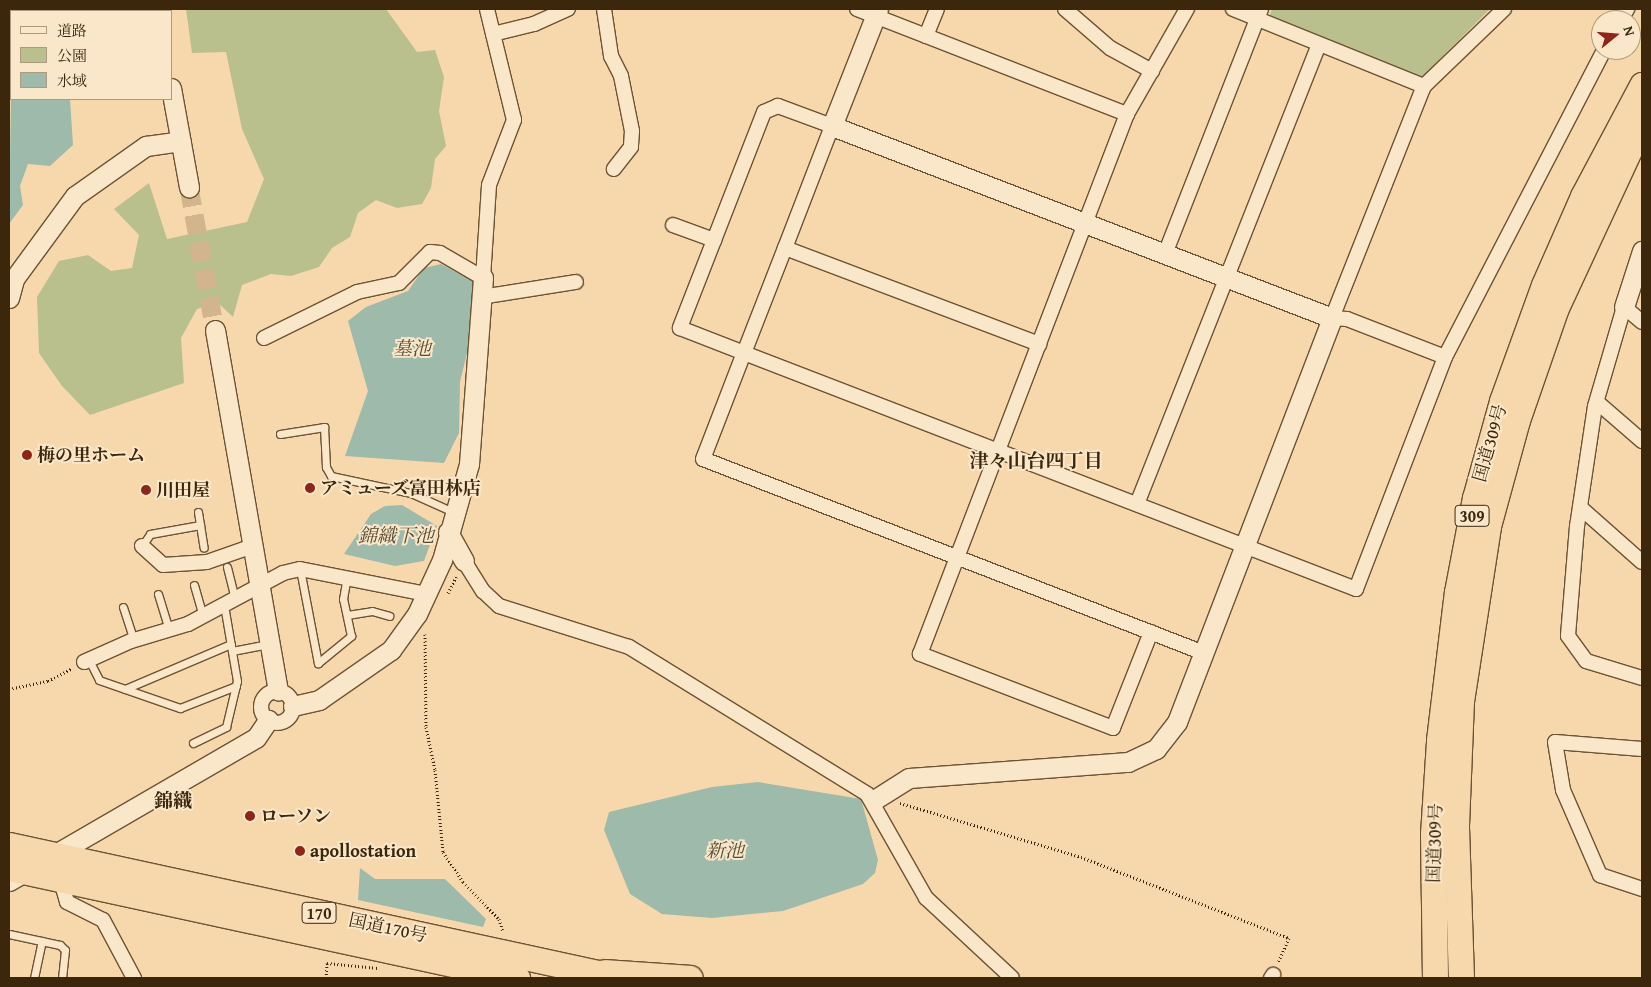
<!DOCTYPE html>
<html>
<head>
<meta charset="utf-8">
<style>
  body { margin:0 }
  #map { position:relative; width:1651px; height:987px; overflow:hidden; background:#f7d8ac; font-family:"Gentium Book Plus","Noto Serif JP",serif }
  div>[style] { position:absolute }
  .green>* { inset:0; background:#b9bf8d }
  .water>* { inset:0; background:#9dbaaa }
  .secondary-tunnel>* { height:19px; margin-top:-9.5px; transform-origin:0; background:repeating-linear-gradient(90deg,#d2b58c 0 19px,transparent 0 28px) }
  .path>* { height:3px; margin-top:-1.5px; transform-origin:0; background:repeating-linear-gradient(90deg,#3d270c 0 1px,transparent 0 3.5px) }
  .roads { filter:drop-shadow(1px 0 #6c5334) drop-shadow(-1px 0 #6c5334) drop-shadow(0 1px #6c5334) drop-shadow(0 -1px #6c5334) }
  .lane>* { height:7px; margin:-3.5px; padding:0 3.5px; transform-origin:3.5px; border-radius:3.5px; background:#fae6c9 }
  .street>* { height:14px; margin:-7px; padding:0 7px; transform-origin:7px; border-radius:7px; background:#fae6c9 }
  .street>.ring { margin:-7px; padding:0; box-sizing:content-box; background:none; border:14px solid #fae6c9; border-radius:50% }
  .secondary>* { height:19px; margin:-9.5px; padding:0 9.5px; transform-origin:9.5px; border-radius:9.5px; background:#fae6c9 }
  .highway>* { height:25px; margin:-12.5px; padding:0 12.5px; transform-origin:12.5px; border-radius:12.5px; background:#f7d8ac }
  .dots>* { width:14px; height:14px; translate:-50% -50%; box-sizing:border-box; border:2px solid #fae6c9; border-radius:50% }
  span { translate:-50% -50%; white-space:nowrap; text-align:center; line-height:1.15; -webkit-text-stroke:4px #fae6c9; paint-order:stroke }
  .shield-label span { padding:1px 4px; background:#fae6c9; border:1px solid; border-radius:4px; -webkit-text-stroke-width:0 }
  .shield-label { font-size:16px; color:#3d270c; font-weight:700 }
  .street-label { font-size:18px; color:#3d270c }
  .poi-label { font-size:18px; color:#3d270c; font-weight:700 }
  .left { translate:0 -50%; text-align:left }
  .water-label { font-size:19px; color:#554c34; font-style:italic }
  .neighbourhood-label { font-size:19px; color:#3d270c; font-weight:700 }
  .frame { position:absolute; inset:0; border:10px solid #3d270c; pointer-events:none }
  .legend { position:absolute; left:10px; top:10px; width:162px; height:90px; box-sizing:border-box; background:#fae6c9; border:1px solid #ae9a7d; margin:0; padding:6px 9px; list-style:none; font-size:15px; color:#3d270c }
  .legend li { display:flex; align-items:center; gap:10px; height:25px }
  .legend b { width:25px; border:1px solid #ae9a7d }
  .north { position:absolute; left:1591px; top:10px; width:50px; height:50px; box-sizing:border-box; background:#fae6c9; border:1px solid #ae9a7d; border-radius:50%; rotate:73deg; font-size:14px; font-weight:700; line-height:20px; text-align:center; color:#3d270c }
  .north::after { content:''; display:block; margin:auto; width:18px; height:22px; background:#8f2418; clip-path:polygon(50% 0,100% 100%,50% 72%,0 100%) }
</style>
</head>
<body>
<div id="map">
  <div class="green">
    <div style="clip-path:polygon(9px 9px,56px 9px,11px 11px,9px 83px)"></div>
    <div style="clip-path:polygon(186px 9px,386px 9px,417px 52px,435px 50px,444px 77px,439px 111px,446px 146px,435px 159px,431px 188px,422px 204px,397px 208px,376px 200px,358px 213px,350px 237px,332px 248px,319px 267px,291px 276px,271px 274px,242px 285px,233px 317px,217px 302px,197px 309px,181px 338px,184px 383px,90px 415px,62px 386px,39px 353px,37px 297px,59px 261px,88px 255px,111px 271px,132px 268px,139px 235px,114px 209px,149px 183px,167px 239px,247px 222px,264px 179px,242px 129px,226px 52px,192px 53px)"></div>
    <div style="clip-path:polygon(1272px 9px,1490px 9px,1422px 77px,1269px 17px)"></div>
  </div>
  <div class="water">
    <div style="clip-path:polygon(11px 93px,11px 99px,70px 99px,73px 145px,50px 166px,28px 164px,20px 186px,23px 205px,9px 224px)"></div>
    <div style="clip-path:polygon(441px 264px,474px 282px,469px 345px,460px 382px,459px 433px,444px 463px,345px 456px,368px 391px,348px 321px,366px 307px,408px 291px,424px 268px)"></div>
    <div style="clip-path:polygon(402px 505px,437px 526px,424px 561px,395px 566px,344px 554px,371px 514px,385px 506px)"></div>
    <div style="clip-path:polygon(758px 782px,861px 799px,878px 860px,875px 873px,863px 884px,783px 911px,712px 918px,662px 914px,630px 894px,604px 830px,609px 812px,712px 787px)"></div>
    <div style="clip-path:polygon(360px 868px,375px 879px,445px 879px,486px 919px,483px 927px,358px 900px)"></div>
  </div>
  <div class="secondary-tunnel">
    <div style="left:189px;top:187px;width:145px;rotate:79.7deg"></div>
  </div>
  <div class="path">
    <div style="left:448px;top:593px;width:20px;rotate:-63deg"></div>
    <div style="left:425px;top:634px;width:93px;rotate:89.4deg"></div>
    <div style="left:426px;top:727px;width:44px;rotate:78.2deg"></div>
    <div style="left:435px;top:770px;width:82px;rotate:84.4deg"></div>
    <div style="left:443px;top:852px;width:36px;rotate:56deg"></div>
    <div style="left:463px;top:882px;width:52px;rotate:45.8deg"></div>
    <div style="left:499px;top:919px;width:13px;rotate:72deg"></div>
    <div style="left:9px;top:689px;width:40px;rotate:-12deg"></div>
    <div style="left:48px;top:681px;width:27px;rotate:-28deg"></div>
    <div style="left:900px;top:803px;width:189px;rotate:16.6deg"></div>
    <div style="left:1081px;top:857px;width:223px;rotate:21.3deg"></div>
    <div style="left:1289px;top:938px;width:27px;rotate:114deg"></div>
    <div style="left:326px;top:978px;width:15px;rotate:-86deg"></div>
    <div style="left:327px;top:963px;width:51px;rotate:5.6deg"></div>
  </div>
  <div class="roads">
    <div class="lane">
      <div style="left:280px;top:434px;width:45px;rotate:-9deg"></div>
      <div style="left:324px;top:427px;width:40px;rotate:87.1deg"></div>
      <div style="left:326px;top:467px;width:10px;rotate:61deg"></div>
      <div style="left:331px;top:476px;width:82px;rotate:12deg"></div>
      <div style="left:411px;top:493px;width:46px;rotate:24.3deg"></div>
      <div style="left:198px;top:512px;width:36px;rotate:81deg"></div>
      <div style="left:142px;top:546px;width:14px;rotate:-56deg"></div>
      <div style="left:150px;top:534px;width:51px;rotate:-10.2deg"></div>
      <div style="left:227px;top:567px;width:33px;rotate:76deg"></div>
      <div style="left:300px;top:569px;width:96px;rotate:79.2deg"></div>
      <div style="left:318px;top:663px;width:43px;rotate:-39.3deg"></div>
      <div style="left:351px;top:636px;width:38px;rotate:-102deg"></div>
      <div style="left:343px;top:599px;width:23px;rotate:-80deg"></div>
      <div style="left:194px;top:585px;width:32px;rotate:74deg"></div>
      <div style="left:158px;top:594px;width:38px;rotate:73deg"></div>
      <div style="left:123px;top:607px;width:35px;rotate:72deg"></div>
      <div style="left:347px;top:615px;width:25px;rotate:-9deg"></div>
      <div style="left:372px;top:611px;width:18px;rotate:16deg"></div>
      <div style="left:232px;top:651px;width:37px;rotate:-11deg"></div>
      <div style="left:89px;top:660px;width:22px;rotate:63deg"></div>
      <div style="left:99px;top:680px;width:86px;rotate:19.1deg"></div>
      <div style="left:180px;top:708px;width:60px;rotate:-21.4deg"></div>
      <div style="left:125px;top:689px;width:115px;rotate:-23deg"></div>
      <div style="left:193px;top:743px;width:37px;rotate:-26deg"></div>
      <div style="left:226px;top:727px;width:47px;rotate:-76.6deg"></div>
      <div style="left:237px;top:681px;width:77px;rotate:-99.7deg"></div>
      <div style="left:9px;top:934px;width:52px;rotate:12.2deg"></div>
      <div style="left:60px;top:945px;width:7px;rotate:45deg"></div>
      <div style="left:65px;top:950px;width:28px;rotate:96deg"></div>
      <div style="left:34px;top:978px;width:38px;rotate:-78deg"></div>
    </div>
    <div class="street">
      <div style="left:604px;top:9px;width:48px;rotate:81.5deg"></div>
      <div style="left:611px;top:56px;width:22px;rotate:63deg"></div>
      <div style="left:621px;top:76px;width:56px;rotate:78.7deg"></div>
      <div style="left:632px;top:131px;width:16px;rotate:94deg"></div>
      <div style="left:631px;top:147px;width:28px;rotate:128deg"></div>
      <div style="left:857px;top:9px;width:290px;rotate:21.3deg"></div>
      <div style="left:1065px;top:9px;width:60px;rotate:40.9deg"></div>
      <div style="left:1110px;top:48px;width:48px;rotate:28.7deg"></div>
      <div style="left:1233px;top:9px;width:206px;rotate:22deg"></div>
      <div style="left:1621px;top:20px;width:13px;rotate:-61deg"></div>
      <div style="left:493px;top:34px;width:42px;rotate:-13.7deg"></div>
      <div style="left:534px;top:24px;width:37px;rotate:-24deg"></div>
      <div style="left:926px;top:36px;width:29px;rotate:-68deg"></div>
      <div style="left:673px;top:225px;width:44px;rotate:20.1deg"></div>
      <div style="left:785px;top:248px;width:272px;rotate:20.7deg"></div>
      <div style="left:1165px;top:254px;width:263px;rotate:-68.6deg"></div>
      <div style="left:481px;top:297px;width:96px;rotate:-9deg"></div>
      <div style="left:1642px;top:322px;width:23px;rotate:-140deg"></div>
      <div style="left:1624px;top:307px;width:103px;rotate:106.3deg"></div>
      <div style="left:1595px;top:406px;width:121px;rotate:98.5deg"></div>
      <div style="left:1577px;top:526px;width:110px;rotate:94.7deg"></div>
      <div style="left:1568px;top:636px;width:31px;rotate:54deg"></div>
      <div style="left:1586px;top:661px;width:59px;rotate:16.9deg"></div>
      <div style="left:264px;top:338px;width:104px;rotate:-26.3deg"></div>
      <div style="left:357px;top:292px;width:43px;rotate:-12.1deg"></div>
      <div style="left:399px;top:283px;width:44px;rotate:-45deg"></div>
      <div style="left:430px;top:252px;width:10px;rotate:6deg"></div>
      <div style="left:440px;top:253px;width:50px;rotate:30.2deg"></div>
      <div style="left:483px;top:278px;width:93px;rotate:-86.3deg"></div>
      <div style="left:489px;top:185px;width:70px;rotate:-69deg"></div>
      <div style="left:514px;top:120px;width:114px;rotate:-103.7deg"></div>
      <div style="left:1445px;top:357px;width:105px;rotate:-158.8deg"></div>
      <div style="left:1347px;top:319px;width:15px;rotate:-176deg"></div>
      <div style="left:1332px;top:318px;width:250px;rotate:-68.4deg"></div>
      <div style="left:1424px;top:86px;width:111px;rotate:-43.9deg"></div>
      <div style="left:1597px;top:402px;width:60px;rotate:40.9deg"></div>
      <div style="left:1137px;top:504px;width:494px;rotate:-68.4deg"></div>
      <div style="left:1582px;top:509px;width:80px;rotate:41.5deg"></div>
      <div style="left:142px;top:546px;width:28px;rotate:42deg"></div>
      <div style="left:163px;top:565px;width:44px;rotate:-3.9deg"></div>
      <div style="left:207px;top:562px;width:49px;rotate:-19.2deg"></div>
      <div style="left:464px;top:561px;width:36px;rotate:58deg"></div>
      <div style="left:483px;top:591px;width:22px;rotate:43deg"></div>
      <div style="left:499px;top:606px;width:136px;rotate:17.5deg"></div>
      <div style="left:629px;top:647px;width:280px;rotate:31.7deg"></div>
      <div style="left:867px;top:794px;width:120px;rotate:60.4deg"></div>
      <div style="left:926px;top:898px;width:117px;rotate:42.9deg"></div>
      <div style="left:1151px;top:632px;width:103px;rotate:111.6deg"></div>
      <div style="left:1113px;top:728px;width:207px;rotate:-159deg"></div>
      <div style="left:920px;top:654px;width:578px;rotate:-69.03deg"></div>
      <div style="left:1127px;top:114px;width:121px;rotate:-60.3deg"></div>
      <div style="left:1204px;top:653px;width:537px;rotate:-158.83deg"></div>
      <div style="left:703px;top:459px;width:114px;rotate:-68.9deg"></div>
      <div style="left:744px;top:353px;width:113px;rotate:-68.7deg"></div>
      <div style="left:785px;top:248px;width:131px;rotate:-68.9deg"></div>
      <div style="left:832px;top:126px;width:58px;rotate:-159.7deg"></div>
      <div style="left:778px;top:106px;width:15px;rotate:157deg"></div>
      <div style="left:764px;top:112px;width:232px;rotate:111.3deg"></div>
      <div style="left:680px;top:328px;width:69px;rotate:21.3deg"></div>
      <div style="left:744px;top:353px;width:656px;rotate:21.09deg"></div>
      <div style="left:1356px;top:589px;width:248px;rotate:-69deg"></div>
      <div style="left:1445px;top:357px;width:346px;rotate:-62.6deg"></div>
      <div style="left:84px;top:662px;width:51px;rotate:-24.1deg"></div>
      <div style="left:131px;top:641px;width:59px;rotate:-16.6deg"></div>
      <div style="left:188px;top:624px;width:108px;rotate:-28.2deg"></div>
      <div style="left:283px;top:573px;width:17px;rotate:-13deg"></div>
      <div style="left:300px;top:569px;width:128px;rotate:11.2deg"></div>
      <div class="ring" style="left:261px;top:691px;width:18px;height:18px"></div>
      <div style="left:1642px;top:749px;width:87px;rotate:-175.4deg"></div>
      <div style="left:1555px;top:742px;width:49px;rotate:80.5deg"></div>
      <div style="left:1563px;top:790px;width:93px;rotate:66.5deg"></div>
      <div style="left:1600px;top:875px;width:44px;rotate:18.4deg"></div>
      <div style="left:59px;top:874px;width:29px;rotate:74deg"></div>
      <div style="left:67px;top:902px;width:40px;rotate:26.6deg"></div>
      <div style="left:103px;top:920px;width:66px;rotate:61.9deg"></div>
      <div style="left:1271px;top:978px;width:4px;rotate:-56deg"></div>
    </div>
    <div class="secondary">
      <div style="left:157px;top:9px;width:2px;rotate:63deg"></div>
      <div style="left:171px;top:88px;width:101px;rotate:79.7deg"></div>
      <div style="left:9px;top:298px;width:20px;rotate:-75deg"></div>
      <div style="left:14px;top:279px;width:103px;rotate:-53.7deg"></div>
      <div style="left:75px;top:196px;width:87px;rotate:-35.2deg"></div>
      <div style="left:146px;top:146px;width:35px;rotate:-8deg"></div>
      <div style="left:1624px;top:307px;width:59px;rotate:-72.2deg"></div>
      <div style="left:215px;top:330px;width:366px;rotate:80.1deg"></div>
      <div style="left:448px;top:532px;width:33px;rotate:61deg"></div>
      <div style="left:293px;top:706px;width:27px;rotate:-13deg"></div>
      <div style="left:319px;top:700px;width:88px;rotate:-34.8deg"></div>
      <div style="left:391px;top:650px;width:44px;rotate:-54.2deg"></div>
      <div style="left:417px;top:614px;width:60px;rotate:-65.2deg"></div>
      <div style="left:442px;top:560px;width:100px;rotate:-74.3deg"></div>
      <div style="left:469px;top:464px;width:187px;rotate:-85.7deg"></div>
      <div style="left:874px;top:800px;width:41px;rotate:-32.2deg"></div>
      <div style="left:909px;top:778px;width:220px;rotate:-4.2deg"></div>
      <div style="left:1128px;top:762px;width:31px;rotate:-25deg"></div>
      <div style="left:1156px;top:749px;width:34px;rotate:-52deg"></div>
      <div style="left:1177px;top:722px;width:433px;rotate:-69deg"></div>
      <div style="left:1332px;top:318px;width:536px;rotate:-158.99deg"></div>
      <div style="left:832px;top:126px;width:126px;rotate:-68.5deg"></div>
      <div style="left:9px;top:881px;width:285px;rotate:-30.1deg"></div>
      <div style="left:256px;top:738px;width:22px;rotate:-56deg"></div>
    </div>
    <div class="highway">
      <div style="left:9px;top:845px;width:626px;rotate:12.26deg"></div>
      <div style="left:9px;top:868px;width:520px;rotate:12.22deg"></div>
      <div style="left:605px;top:972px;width:85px;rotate:4deg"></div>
      <div style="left:1435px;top:978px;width:144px;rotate:-90.8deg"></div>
      <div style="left:1433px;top:834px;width:94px;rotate:-86.3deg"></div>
      <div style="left:1439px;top:740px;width:149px;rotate:-83.1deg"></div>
      <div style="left:1457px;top:592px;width:96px;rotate:-79.2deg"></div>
      <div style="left:1475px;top:498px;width:101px;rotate:-74.4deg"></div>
      <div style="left:1502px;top:401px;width:123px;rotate:-70.1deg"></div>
      <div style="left:1544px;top:285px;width:97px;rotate:-66.3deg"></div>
      <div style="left:1583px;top:196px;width:126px;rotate:-62deg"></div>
      <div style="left:1461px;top:978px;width:153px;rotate:-91.9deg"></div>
      <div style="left:1456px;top:825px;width:124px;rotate:-87.7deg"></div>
      <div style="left:1461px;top:701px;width:177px;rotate:-81.2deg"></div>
      <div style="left:1488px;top:526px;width:110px;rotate:-74.7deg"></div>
      <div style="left:1517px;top:420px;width:116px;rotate:-70.9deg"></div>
      <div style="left:1555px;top:310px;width:206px;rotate:-65.1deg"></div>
    </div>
  </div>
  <div class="dots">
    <div style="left:27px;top:455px;background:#8f2418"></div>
    <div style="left:310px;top:488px;background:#8f2418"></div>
    <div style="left:146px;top:490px;background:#8f2418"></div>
    <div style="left:250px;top:816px;background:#8f2418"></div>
    <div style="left:300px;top:851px;background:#8f2418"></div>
  </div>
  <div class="shield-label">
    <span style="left:1472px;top:516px">309</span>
    <span style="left:319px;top:913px">170</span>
  </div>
  <div class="street-label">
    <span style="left:1490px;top:443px;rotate:-74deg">国道309号</span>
    <span style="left:1435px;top:843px;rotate:-88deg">国道309号</span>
    <span style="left:388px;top:928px;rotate:12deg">国道170号</span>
  </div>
  <div class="poi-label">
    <span class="left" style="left:37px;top:455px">梅の里ホーム</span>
    <span class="left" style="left:320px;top:488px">アミューズ富田林店</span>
    <span class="left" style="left:156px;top:490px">川田屋</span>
    <span class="left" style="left:260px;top:816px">ローソン</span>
    <span class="left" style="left:310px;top:851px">apollostation</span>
  </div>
  <div class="water-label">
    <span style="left:412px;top:349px">墓池</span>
    <span style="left:396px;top:536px">錦織下池</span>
    <span style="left:725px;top:851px">新池</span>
  </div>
  <div class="neighbourhood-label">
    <span style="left:1036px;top:461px">津々山台四丁目</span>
    <span style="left:173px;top:801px">錦織</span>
  </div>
  <div class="frame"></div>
  <ul class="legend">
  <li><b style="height:6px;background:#fae6c9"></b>道路</li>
  <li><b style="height:14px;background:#b9bf8d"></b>公園</li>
  <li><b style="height:14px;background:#9dbaaa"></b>水域</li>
  </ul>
  <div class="north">N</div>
</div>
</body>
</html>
